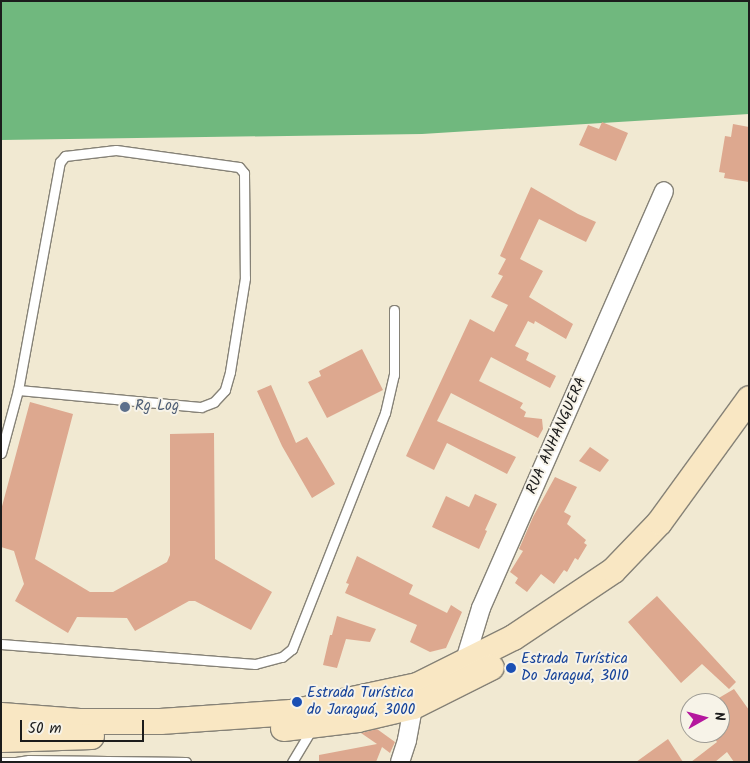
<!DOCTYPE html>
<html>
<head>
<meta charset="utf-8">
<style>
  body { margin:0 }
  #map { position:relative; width:750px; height:763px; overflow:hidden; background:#f1e9d2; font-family:Kalam,sans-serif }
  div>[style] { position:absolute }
  .forest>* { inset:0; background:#70b87e }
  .building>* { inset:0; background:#dda88f }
  .roads { filter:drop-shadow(1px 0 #868277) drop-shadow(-1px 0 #868277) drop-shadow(0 1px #868277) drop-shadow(0 -1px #868277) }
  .lane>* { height:9px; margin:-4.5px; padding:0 4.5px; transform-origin:4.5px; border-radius:4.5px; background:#fff }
  .street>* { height:18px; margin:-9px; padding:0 9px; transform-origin:9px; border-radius:9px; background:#fff }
  .secondary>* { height:25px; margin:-12.5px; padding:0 12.5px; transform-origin:12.5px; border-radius:12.5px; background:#f9e7c3 }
  .dots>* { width:14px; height:14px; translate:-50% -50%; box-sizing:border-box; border:2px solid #f7f3e8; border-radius:50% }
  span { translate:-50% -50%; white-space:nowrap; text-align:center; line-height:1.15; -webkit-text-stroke:4px #f7f3e8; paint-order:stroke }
  .service-label { font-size:15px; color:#4e5e75 }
  .left { translate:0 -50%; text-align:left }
  .street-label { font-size:15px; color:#1c1c1c }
  .transit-label { font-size:15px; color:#164399 }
  .frame { position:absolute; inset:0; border:2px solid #1c1c1c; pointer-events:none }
  .north { position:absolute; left:680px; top:693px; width:50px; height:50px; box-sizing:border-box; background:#f7f3e8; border:1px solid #9f9d96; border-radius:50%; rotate:83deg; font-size:14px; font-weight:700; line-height:20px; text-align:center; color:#1c1c1c }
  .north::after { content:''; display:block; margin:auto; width:18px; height:22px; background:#b5179e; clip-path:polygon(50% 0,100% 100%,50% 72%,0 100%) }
  .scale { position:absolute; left:20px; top:720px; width:124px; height:22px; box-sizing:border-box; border:2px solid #1c1c1c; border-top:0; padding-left:6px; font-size:15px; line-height:18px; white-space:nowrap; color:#1c1c1c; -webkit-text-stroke:4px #f7f3e8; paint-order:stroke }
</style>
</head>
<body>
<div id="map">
  <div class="forest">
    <div style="clip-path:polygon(1px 1px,749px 1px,749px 114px,422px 134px,1px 140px)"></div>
  </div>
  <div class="building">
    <div style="clip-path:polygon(602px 122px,628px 133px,616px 161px,579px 145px,588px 125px,599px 129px)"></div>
    <div style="clip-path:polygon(733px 124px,749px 127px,749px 182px,724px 178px,725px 173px,719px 172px,725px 136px,731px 137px)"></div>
    <div style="clip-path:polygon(531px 187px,578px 214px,596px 222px,586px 242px,539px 219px,520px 259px,543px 271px,529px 297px,573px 324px,566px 339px,535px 321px,534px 324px,528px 321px,515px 346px,529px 353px,526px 360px,556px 376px,550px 388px,491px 357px,479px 381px,523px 403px,520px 408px,526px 412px,524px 417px,542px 419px,543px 429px,538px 438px,451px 393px,437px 421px,516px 457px,507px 474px,447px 443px,434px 470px,406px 456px,470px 319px,494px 332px,508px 305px,491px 297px,503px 276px,498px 274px,506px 259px,500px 256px)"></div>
    <div style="clip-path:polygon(362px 349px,383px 390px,327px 418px,308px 382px,321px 376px,319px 371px)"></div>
    <div style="clip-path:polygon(271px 385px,296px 443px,307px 437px,335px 484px,312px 498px,282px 446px,257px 391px)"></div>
    <div style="clip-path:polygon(30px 402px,73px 414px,35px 559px,90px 592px,113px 592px,167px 562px,170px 555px,170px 434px,214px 433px,215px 559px,272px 592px,251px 630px,195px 601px,189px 601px,135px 631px,127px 618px,77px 617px,68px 633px,15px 601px,24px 584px,14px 551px,1px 547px,1px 510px)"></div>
    <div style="clip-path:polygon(590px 447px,609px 460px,600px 472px,579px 461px)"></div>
    <div style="clip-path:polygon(555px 477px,577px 487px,564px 512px,571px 516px,567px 524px,586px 540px,584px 543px,587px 545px,578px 560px,575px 558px,567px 572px,564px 570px,554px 584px,541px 574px,527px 592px,515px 583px,518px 578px,510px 572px,523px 551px,519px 549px,533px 517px)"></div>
    <div style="clip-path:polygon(475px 494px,497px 504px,485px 530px,487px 531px,479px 549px,432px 527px,446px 496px,469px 507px)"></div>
    <div style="clip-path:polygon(357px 556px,413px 585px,409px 594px,447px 613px,451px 605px,462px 612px,446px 648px,430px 652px,410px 642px,417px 625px,345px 593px,349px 584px,346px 583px)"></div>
    <div style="clip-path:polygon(657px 596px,736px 682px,729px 689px,702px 664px,681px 683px,628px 622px)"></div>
    <div style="clip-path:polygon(337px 616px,376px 629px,370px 642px,346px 639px,337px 668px,323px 665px,330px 635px,332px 635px)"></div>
    <div style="clip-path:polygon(734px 689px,749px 710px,749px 762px,734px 762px,727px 752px,715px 762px,691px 762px,717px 742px,711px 733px,720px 733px,720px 726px,729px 719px,720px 711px,720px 703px,712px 702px)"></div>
    <div style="clip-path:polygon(377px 729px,395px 742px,390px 753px,382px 747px,376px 762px,319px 762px,319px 755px,377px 744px,361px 733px)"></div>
    <div style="clip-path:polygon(668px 739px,683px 762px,636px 762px)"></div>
  </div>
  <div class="roads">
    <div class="lane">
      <div style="left:1px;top:453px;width:65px;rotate:-74.9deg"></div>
      <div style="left:18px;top:390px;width:232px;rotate:-79.6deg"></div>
      <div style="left:60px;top:162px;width:8px;rotate:-50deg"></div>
      <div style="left:65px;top:156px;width:51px;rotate:-6.7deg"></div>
      <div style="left:116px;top:150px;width:124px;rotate:7.9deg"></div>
      <div style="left:239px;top:167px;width:8px;rotate:50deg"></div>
      <div style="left:244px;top:173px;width:105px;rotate:89.5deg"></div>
      <div style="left:245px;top:278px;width:95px;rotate:99.1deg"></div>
      <div style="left:230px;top:372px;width:19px;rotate:106deg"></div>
      <div style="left:225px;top:390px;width:16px;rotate:133deg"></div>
      <div style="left:214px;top:402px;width:14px;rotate:159deg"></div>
      <div style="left:201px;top:407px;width:184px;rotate:-174.7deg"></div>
      <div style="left:1px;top:644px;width:255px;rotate:4.5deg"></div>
      <div style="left:255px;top:664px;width:28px;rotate:-15deg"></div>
      <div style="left:282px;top:657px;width:13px;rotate:-39deg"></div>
      <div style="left:292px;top:649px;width:254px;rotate:-68.5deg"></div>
      <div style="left:385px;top:413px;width:39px;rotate:-77deg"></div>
      <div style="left:394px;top:375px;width:65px;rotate:-90deg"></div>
      <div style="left:1px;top:762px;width:15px"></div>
      <div style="left:16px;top:762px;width:13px;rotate:-9deg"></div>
      <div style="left:29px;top:760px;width:157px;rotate:0.7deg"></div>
      <div style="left:292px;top:762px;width:37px;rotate:-59deg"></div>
    </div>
    <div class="street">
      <div style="left:463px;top:667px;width:62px;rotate:-73deg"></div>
      <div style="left:481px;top:608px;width:455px;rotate:-66.3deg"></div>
      <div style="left:400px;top:762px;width:23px;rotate:-72deg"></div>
      <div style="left:407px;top:740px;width:44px;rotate:-79.5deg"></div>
    </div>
    <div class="secondary">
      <div style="left:1px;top:715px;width:78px;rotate:4.4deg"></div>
      <div style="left:79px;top:721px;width:81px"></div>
      <div style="left:160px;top:721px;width:131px;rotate:-3.9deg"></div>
      <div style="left:291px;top:712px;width:129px;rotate:-12.1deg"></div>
      <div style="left:417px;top:685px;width:107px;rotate:-26.6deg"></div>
      <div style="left:513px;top:637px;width:120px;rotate:-33.8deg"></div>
      <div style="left:613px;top:570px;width:66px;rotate:-46.2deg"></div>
      <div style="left:659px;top:522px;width:153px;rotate:-54deg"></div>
      <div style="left:283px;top:728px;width:75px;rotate:-6.9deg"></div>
      <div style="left:357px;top:719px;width:57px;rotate:-13.1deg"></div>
      <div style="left:413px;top:706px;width:87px;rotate:-26.6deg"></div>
      <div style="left:1px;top:739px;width:90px;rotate:-1.9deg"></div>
    </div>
  </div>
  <div class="dots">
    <div style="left:125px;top:407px;background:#5c6f8a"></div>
    <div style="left:511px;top:668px;background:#1a4fb4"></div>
    <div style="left:297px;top:702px;background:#1a4fb4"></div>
  </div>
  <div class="service-label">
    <span class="left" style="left:135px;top:407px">Rg Log</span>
  </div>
  <div class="street-label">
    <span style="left:557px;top:436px;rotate:-66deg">RUA ANHANGUERA</span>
  </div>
  <div class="transit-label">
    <span class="left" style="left:521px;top:668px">Estrada Turística<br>Do Jaraguá, 3010</span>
    <span class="left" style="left:307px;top:702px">Estrada Turística<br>do Jaraguá, 3000</span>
  </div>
  <div class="frame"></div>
  <div class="north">N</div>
  <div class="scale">50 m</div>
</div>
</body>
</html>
